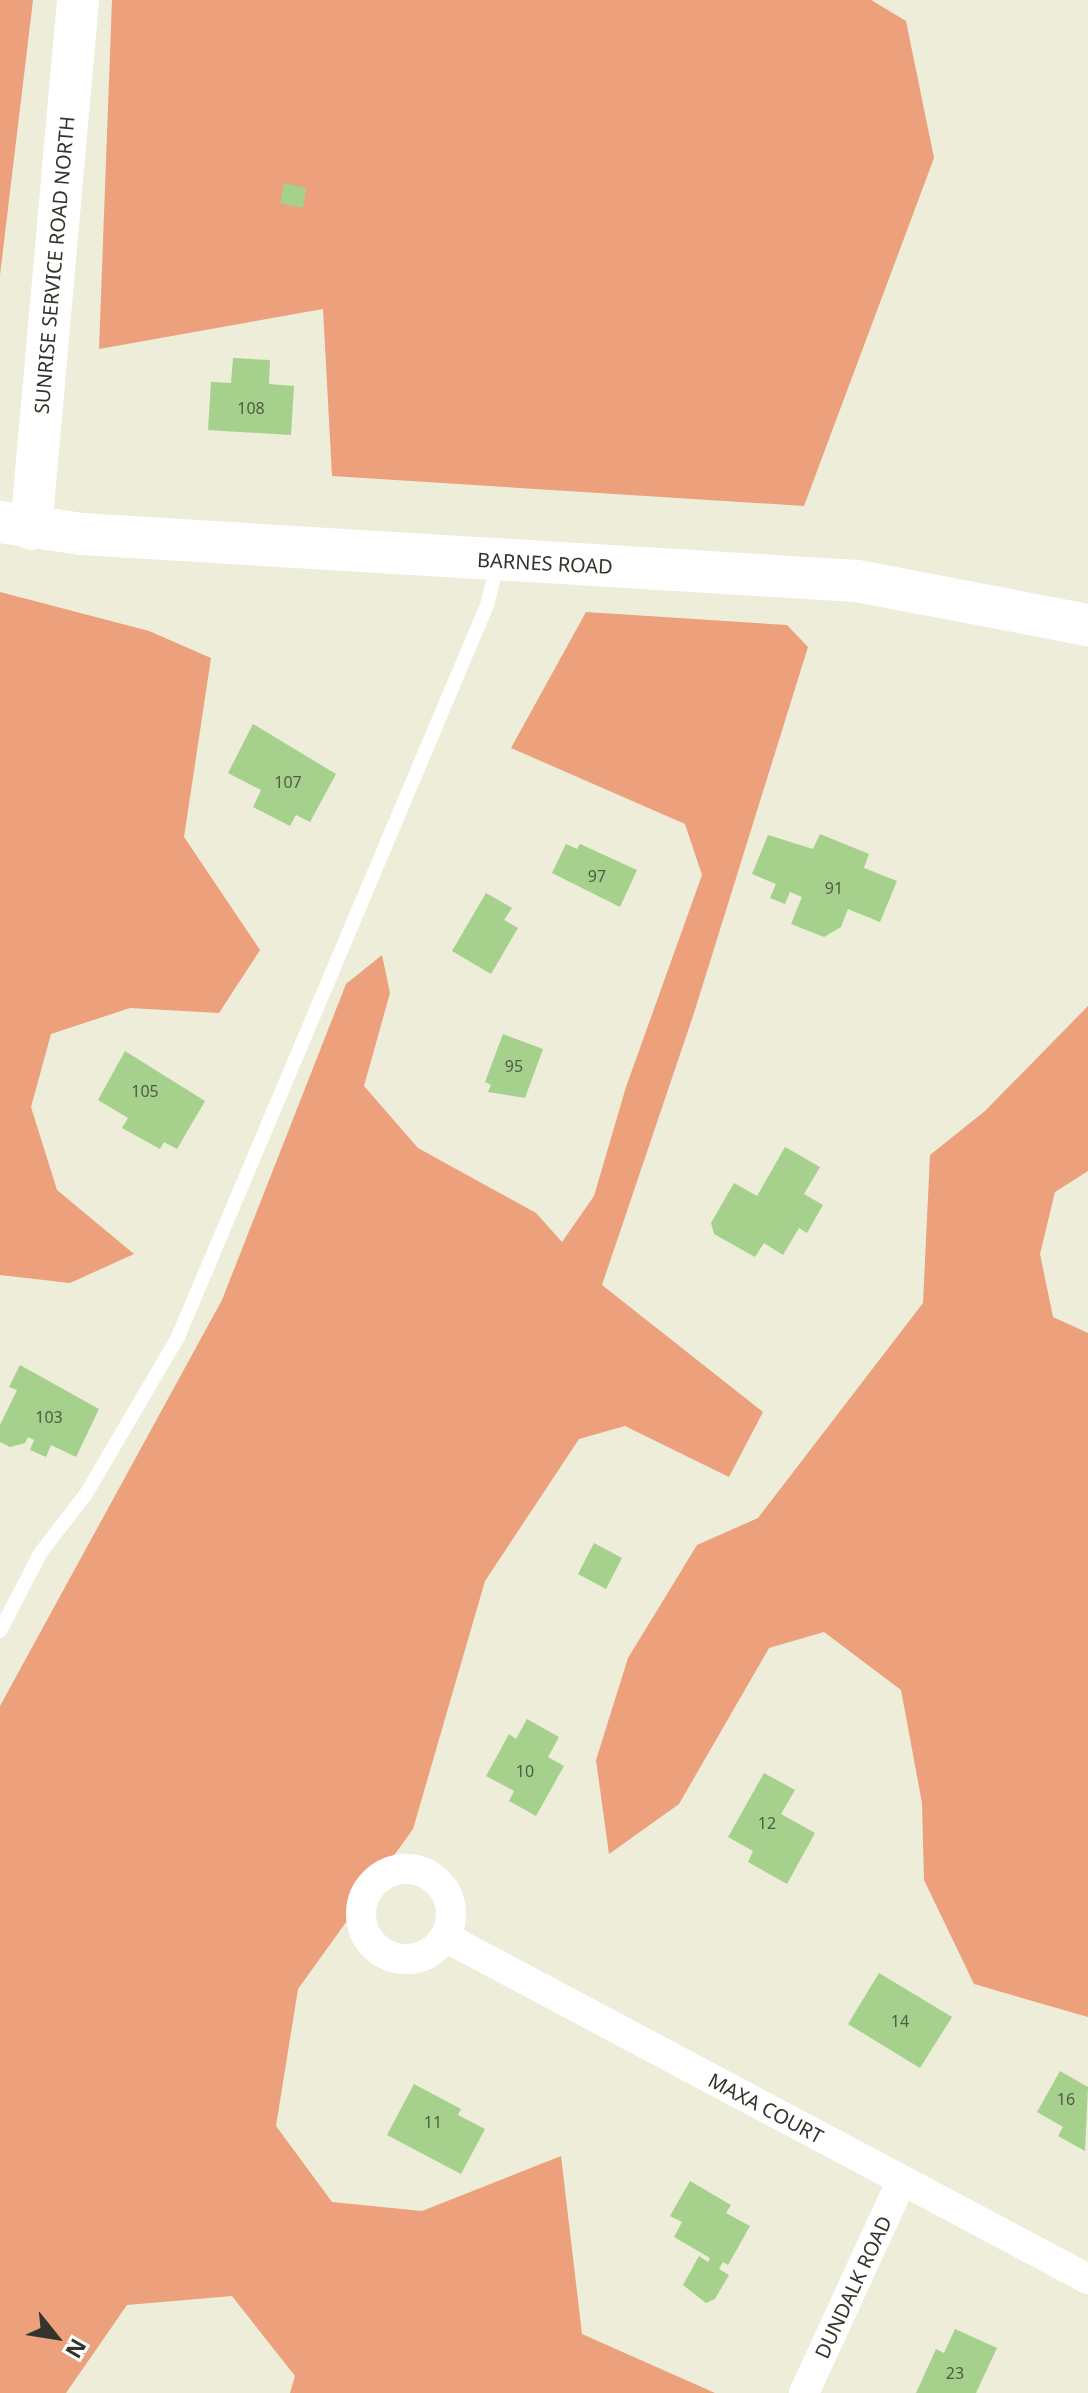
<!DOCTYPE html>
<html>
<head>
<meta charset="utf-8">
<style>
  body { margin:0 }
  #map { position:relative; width:1088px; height:2393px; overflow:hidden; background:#ededd9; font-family:"Noto Sans",sans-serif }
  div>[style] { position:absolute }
  .forest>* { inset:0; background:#eca07b }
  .building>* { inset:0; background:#a5d18d }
  .lane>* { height:14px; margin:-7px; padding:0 7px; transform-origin:7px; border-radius:7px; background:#fff }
  .street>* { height:30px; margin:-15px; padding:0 15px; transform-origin:15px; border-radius:15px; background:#fff }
  .street>.ring { margin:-15px; padding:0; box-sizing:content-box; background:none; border:30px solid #fff; border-radius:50% }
  .secondary>* { height:42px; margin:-21px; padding:0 21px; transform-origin:21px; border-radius:21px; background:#fff }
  span { translate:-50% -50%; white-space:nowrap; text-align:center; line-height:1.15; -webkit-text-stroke:6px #fff; paint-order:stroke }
  .number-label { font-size:16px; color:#505b44 }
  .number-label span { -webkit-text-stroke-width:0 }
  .street-label { font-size:20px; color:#34342c }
  .north { position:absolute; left:16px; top:2297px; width:80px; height:80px; -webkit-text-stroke:6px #fff; paint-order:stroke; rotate:120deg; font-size:22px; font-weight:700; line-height:32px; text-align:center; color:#34342c }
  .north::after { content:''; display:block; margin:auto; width:28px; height:36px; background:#34342c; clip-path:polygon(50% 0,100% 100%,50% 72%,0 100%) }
</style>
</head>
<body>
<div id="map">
  <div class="forest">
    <div style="clip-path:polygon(0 0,33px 0,0 275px)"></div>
    <div style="clip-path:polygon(112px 0,871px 0,906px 21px,934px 158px,804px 506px,332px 476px,323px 309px,99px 349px)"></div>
    <div style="clip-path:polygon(0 592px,149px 631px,211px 658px,184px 837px,260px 950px,219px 1013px,130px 1008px,51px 1034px,31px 1107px,57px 1190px,134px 1254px,70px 1283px,0 1275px)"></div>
    <div style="clip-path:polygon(586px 612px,787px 625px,808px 647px,694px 1013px,602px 1285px,763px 1412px,729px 1477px,625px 1426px,579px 1439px,485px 1581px,413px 1829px,298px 1989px,276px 2126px,332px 2202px,422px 2211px,561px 2156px,582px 2334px,715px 2393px,290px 2393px,295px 2376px,232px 2296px,127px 2305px,66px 2393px,0 2393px,0 1706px,222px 1300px,346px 984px,382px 955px,390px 993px,364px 1086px,418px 1148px,536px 1213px,562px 1242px,594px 1196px,626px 1087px,702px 875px,685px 824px,511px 748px)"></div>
    <div style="clip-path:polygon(1088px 1006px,1088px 1171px,1055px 1192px,1040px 1254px,1053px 1317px,1088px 1333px,1088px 2017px,974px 1984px,924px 1880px,922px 1803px,901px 1690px,824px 1632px,769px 1648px,679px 1804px,609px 1854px,596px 1760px,628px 1658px,697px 1545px,758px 1518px,923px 1303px,930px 1155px,985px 1111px)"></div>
  </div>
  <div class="building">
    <div style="clip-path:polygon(284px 183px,306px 188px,303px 208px,280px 203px)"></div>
    <div style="clip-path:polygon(233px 358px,270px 360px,269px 384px,294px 386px,291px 435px,208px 430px,211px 382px,231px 383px)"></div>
    <div style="clip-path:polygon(253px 724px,336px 774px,310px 822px,296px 815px,290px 826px,253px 807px,261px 790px,228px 773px)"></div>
    <div style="clip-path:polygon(820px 834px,869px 854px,864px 868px,897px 881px,880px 922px,848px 909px,841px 927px,824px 937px,791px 924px,802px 897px,790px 892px,785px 904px,770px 898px,776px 884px,752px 874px,768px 835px,813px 849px)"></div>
    <div style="clip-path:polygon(566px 844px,577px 849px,580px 844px,637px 870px,620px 907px,552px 873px)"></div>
    <div style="clip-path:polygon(486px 893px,512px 908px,504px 920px,518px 928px,491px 974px,452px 951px)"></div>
    <div style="clip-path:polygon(503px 1034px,543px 1049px,525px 1098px,488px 1092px,491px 1085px,485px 1082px)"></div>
    <div style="clip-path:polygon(125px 1051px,205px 1101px,177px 1149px,164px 1142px,160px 1149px,122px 1128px,128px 1118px,98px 1100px)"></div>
    <div style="clip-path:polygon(785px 1147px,820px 1167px,804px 1194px,823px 1205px,807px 1233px,799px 1228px,783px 1255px,764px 1243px,755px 1257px,714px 1234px,711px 1223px,734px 1183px,757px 1196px)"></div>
    <div style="clip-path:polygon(20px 1365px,99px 1409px,76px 1457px,51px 1445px,46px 1457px,30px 1450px,34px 1440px,28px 1437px,25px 1443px,10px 1447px,0 1442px,0 1425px,17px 1390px,9px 1387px)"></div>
    <div style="clip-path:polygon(594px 1543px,622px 1558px,606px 1589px,578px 1574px)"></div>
    <div style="clip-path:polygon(527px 1719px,559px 1737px,548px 1757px,564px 1766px,536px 1816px,509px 1801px,514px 1791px,486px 1776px,509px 1734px,516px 1739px)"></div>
    <div style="clip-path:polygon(764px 1773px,795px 1790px,781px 1814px,815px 1833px,787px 1884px,748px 1862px,753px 1851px,728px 1837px)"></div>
    <div style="clip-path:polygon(879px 1973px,952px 2017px,920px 2068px,848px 2024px)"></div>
    <div style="clip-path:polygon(1060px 2071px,1088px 2087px,1085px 2151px,1058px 2136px,1063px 2127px,1037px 2112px)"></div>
    <div style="clip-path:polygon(414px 2084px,461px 2109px,458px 2115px,485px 2129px,461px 2174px,387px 2135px)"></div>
    <div style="clip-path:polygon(690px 2181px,731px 2205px,726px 2213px,750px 2226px,728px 2265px,723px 2262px,719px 2269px,729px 2275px,715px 2299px,706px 2303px,683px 2285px,699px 2256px,708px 2262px,710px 2258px,674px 2237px,682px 2222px,670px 2216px)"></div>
    <div style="clip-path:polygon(955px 2329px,997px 2348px,976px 2393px,916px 2393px,936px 2349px,944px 2353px)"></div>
  </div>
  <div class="lane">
    <div style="left:0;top:1631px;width:89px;rotate:-62.6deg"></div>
    <div style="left:41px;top:1552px;width:73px;rotate:-52.2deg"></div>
    <div style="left:86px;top:1494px;width:182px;rotate:-59.6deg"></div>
    <div style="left:178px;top:1337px;width:795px;rotate:-67.11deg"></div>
    <div style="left:487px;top:605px;width:44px;rotate:-75.7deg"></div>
  </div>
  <div class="street">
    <div class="ring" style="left:361px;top:1869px;width:60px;height:60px"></div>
    <div style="left:445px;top:1937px;width:728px;rotate:28.01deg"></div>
    <div style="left:804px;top:2393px;width:234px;rotate:-65.3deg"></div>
  </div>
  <div class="secondary">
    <div style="left:0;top:522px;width:83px;rotate:8.3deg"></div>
    <div style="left:82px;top:534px;width:776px;rotate:3.47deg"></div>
    <div style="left:857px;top:581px;width:235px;rotate:10.8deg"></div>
    <div style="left:31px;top:529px;width:531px;rotate:-84.92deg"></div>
  </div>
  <div class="number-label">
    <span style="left:251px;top:408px">108</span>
    <span style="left:288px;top:782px">107</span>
    <span style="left:597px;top:876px">97</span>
    <span style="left:834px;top:888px">91</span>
    <span style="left:514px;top:1066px">95</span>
    <span style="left:145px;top:1091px">105</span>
    <span style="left:49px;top:1417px">103</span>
    <span style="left:525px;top:1771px">10</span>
    <span style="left:767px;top:1823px">12</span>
    <span style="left:900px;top:2021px">14</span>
    <span style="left:1066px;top:2099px">16</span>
    <span style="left:433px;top:2122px">11</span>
    <span style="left:955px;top:2373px">23</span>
  </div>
  <div class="street-label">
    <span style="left:54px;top:265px;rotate:-85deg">SUNRISE SERVICE ROAD NORTH</span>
    <span style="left:545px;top:563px;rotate:3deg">BARNES ROAD</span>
    <span style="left:766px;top:2108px;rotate:28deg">MAXA COURT</span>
    <span style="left:853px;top:2287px;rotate:-65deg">DUNDALK ROAD</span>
  </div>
  <div class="north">N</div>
</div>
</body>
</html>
